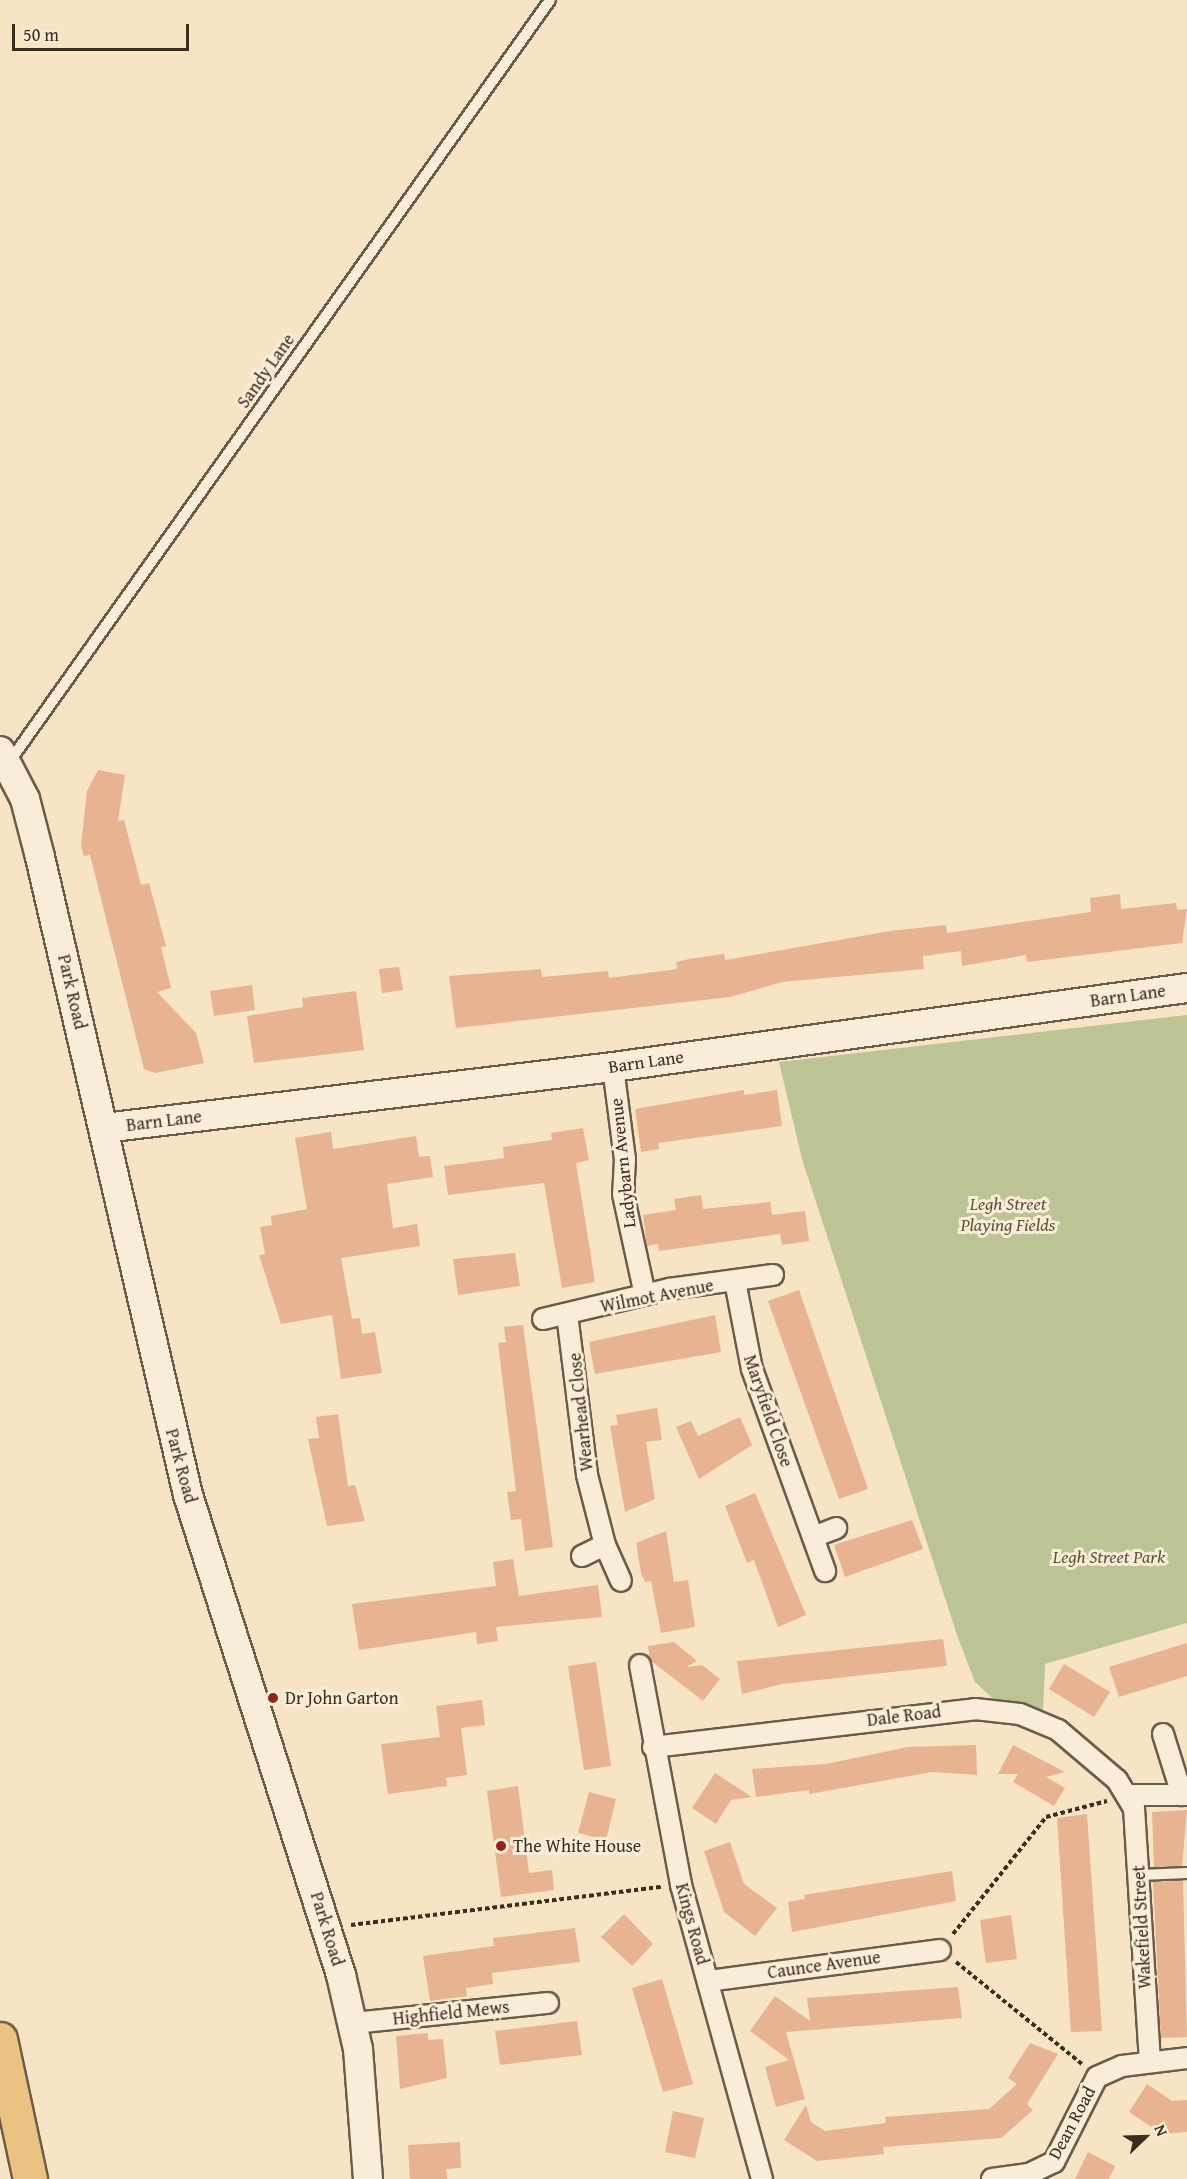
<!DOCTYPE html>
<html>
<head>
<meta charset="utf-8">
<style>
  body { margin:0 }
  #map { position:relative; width:1187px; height:2179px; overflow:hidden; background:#f6e4c5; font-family:"Gentium Book Plus",serif }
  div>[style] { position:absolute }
  .green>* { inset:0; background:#bcc495 }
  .building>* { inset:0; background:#e7b391 }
  .path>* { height:4px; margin-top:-2px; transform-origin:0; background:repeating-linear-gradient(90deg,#3c2e1f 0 4.5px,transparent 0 7.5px) }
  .roads { filter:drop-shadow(2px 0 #6a5c48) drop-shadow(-2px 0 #6a5c48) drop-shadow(0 2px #6a5c48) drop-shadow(0 -2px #6a5c48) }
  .lane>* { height:10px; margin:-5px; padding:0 5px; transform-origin:5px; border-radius:5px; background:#f9edd9 }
  .street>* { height:20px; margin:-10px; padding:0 10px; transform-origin:10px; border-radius:10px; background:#f9edd9 }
  .secondary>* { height:28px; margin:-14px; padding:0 14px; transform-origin:14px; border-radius:14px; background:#f9edd9 }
  .highway>* { height:33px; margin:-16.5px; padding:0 16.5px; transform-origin:16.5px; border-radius:16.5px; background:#ebc282 }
  .dots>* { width:16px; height:16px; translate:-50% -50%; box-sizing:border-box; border:3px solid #f9edd9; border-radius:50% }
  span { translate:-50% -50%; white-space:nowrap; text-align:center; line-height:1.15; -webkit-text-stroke:6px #f9edd9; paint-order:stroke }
  .street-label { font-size:18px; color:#3c2e1f }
  .park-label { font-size:18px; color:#5c543c; font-style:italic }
  .poi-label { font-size:18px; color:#3c2e1f }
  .left { translate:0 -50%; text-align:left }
  .north { position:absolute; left:1115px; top:2107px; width:60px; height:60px; -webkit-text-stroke:4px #f9edd9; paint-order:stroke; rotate:67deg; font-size:16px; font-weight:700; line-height:24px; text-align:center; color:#3c2e1f }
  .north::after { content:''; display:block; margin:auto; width:21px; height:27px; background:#3c2e1f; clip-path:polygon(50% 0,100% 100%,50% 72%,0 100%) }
  .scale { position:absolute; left:12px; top:24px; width:177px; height:27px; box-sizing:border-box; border:3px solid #3c2e1f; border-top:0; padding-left:8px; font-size:18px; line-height:21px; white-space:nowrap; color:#3c2e1f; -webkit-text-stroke:4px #f9edd9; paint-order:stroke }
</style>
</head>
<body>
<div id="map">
  <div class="green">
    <div style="clip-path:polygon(1187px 1015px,1187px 1623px,1045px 1664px,1043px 1712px,1000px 1705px,975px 1682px,958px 1638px,802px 1159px,779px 1062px)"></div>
  </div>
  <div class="building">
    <div style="clip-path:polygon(98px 770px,125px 775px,118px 821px,124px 820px,141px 885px,149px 883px,166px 946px,161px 947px,171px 988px,157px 992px,196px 1033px,204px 1063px,155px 1073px,144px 1069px,90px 855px,84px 856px,81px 846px,87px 791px)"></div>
    <div style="clip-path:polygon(1120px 894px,1121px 909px,1176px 903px,1177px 910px,1187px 909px,1182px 943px,1027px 962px,1026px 955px,962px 966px,961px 951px,923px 956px,924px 969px,782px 982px,730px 997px,456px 1028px,449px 976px,541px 969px,542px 977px,608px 971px,609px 978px,677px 969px,676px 962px,689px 959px,724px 954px,725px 960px,890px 931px,946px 925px,947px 933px,1091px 912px,1090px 898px)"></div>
    <div style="clip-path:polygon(399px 967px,403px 990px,382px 993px,379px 969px)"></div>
    <div style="clip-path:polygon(252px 985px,255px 1010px,214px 1016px,210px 991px)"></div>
    <div style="clip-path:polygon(356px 991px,364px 1050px,254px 1063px,247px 1016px,303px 1007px,302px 998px)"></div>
    <div style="clip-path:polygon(744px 1090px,744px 1095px,777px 1090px,782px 1126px,658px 1143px,659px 1149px,641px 1152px,635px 1109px)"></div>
    <div style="clip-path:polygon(583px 1128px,589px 1160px,576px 1163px,595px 1282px,562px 1288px,544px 1183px,448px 1195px,444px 1166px,504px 1158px,503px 1147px,552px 1140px,551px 1133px)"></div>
    <div style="clip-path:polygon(331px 1132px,333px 1149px,416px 1136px,419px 1157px,430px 1156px,433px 1177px,387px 1184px,393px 1228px,417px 1224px,420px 1246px,341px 1258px,352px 1319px,360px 1318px,362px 1334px,375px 1332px,382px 1373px,341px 1379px,332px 1315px,281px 1324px,259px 1255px,265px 1254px,260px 1227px,272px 1225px,271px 1216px,307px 1209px,295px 1138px)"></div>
    <div style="clip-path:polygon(701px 1195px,703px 1209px,770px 1202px,772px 1215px,805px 1211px,809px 1241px,782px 1245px,780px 1234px,659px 1251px,658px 1244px,647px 1246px,643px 1215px,676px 1210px,674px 1199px)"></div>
    <div style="clip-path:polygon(515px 1253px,520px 1286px,458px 1295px,453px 1259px)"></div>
    <div style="clip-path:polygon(799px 1290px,868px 1489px,839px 1499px,768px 1301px)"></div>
    <div style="clip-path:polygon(715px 1315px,721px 1352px,595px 1374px,589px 1342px)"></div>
    <div style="clip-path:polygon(523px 1325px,553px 1547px,525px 1551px,521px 1519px,511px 1520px,507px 1492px,516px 1491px,498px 1343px,506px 1342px,504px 1327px)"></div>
    <div style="clip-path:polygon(657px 1408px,662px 1440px,646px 1442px,655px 1499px,625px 1512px,610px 1426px,618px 1425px,616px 1415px)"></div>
    <div style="clip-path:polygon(338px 1414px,348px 1486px,355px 1485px,365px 1521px,327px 1526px,308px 1439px,319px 1438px,316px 1417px)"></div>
    <div style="clip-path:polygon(740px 1417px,752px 1445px,699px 1479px,676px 1427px,691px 1421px,698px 1436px)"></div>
    <div style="clip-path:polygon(755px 1493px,806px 1615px,778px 1627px,754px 1560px,747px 1563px,725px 1506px)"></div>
    <div style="clip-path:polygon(912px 1520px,923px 1549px,845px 1577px,834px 1545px)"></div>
    <div style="clip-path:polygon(666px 1531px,674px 1582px,688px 1580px,695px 1627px,661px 1633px,651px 1581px,645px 1582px,641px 1573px,636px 1543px)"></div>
    <div style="clip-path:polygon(513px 1559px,519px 1596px,598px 1585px,602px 1617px,496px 1627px,498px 1641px,477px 1644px,476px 1632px,359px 1650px,352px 1604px,496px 1586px,493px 1562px)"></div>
    <div style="clip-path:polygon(943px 1639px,947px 1666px,782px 1684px,742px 1694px,737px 1661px)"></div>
    <div style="clip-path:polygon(674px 1642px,697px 1661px,686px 1667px,702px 1665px,720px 1679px,703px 1701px,650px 1660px,648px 1646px)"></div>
    <div style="clip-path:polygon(1187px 1643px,1187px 1676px,1119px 1697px,1109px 1667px)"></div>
    <div style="clip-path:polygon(596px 1662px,611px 1766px,584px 1770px,568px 1666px)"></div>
    <div style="clip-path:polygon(1064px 1664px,1110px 1692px,1094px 1717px,1049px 1689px)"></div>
    <div style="clip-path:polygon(482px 1700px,485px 1725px,461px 1728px,467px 1775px,446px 1778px,447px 1786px,388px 1794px,381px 1744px,440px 1737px,436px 1706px)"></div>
    <div style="clip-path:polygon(976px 1745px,977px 1775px,932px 1772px,809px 1794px,809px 1790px,756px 1797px,752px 1769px,826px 1764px,908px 1747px)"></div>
    <div style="clip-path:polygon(1013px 1745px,1065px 1772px,1046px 1777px,1065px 1788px,1054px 1806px,1013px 1782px,1018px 1774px,998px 1774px)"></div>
    <div style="clip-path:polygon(715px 1773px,752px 1797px,731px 1800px,716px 1824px,692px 1808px)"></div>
    <div style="clip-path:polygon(518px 1786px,529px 1873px,552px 1870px,554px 1890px,501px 1897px,487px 1791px)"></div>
    <div style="clip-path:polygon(589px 1792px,616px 1799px,606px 1840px,578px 1833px)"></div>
    <div style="clip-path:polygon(1187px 1810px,1182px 1866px,1154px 1867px,1152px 1812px)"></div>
    <div style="clip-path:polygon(1087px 1814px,1102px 2031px,1071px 2032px,1057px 1818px)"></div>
    <div style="clip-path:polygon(730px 1842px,744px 1884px,777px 1908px,755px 1936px,724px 1912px,704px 1851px)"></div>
    <div style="clip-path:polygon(952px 1871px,956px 1901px,792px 1932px,788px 1902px,805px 1899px,804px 1895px)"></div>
    <div style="clip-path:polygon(1183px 1881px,1187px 2037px,1161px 2038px,1153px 1882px)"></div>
    <div style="clip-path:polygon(624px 1914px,653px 1944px,632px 1966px,601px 1937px)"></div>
    <div style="clip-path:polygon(1011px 1915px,1017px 1959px,986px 1963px,980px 1920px)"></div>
    <div style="clip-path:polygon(575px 1928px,580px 1962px,492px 1973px,493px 1984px,466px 1988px,467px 1996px,430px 2001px,423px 1956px,494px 1946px,493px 1938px)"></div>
    <div style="clip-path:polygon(662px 1979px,693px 2084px,663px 2092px,632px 1988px)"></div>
    <div style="clip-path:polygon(958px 1987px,962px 2018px,786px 2032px,805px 2099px,776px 2107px,765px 2067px,789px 2060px,750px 2031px,775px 1996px,810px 2021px,807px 1998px)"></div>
    <div style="clip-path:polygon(577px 2021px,582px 2055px,500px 2065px,495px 2031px)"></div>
    <div style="clip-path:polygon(428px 2033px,428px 2040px,443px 2039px,447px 2078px,400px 2089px,396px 2036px)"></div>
    <div style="clip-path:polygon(1030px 2043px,1058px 2054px,1027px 2104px,1033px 2110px,1001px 2138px,883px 2147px,884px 2154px,817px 2161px,784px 2140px,806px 2105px,811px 2122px,825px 2131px,886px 2123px,885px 2117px,989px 2109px,1017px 2084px,1008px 2078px)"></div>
    <div style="clip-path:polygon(1147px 2084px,1172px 2101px,1187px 2100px,1187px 2132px,1162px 2134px,1129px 2112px)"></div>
    <div style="clip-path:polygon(673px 2111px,704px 2118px,695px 2158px,665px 2152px)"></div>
    <div style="clip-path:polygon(460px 2142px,461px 2168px,446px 2169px,447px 2179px,410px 2179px,408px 2145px)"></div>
    <div style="clip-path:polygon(1088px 2152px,1115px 2166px,1109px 2179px,1075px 2179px)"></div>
  </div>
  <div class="path">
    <div style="left:351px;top:1925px;width:313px;rotate:-7deg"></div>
    <div style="left:953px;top:1934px;width:149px;rotate:-51.5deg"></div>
    <div style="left:1046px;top:1817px;width:63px;rotate:-14.7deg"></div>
    <div style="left:956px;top:1962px;width:164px;rotate:39deg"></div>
  </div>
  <div class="roads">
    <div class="lane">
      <div style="left:10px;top:761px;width:933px;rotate:-54.64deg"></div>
      <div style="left:1140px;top:1875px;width:47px;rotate:-2.4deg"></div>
    </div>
    <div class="street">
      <div style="left:613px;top:1067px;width:93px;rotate:82.6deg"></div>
      <div style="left:625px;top:1159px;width:35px;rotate:93deg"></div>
      <div style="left:623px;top:1194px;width:103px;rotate:77.7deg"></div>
      <div style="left:735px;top:1281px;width:90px;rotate:79.1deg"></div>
      <div style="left:752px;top:1369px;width:215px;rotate:70.1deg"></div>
      <div style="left:567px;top:1314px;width:162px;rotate:82.9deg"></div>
      <div style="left:587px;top:1475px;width:72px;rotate:75.6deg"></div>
      <div style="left:605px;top:1545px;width:39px;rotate:66deg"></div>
      <div style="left:543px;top:1319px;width:130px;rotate:-13.4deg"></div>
      <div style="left:669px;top:1289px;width:105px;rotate:-7.7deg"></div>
      <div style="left:813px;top:1537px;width:25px;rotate:-21deg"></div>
      <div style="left:582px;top:1556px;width:25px;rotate:-26deg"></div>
      <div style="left:640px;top:1665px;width:224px;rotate:79.4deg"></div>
      <div style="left:681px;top:1885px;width:305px;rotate:74.6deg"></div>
      <div style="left:1163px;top:1734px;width:64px;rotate:72.7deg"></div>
      <div style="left:653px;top:1747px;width:324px;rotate:-6.7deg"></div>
      <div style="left:975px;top:1709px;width:45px;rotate:6.3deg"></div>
      <div style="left:1020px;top:1714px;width:41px;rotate:22.8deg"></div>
      <div style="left:1058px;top:1730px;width:77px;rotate:40.3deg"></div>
      <div style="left:1117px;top:1780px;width:33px;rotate:59deg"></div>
      <div style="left:1134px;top:1808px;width:253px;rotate:86.4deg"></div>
      <div style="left:1128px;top:1795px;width:59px"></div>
      <div style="left:708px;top:1981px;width:234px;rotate:-7.6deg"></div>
      <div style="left:354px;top:2023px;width:195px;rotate:-5.9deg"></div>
      <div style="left:992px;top:2179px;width:37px;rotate:-8deg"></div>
      <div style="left:1029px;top:2174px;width:28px;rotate:-26deg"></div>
      <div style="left:1054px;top:2162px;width:95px;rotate:-63.2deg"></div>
      <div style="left:1097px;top:2077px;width:27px;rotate:-24deg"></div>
      <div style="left:1122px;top:2066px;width:65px;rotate:-7deg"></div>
    </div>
    <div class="secondary">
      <div style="left:0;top:751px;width:54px;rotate:62.5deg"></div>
      <div style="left:25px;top:799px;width:60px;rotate:75.5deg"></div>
      <div style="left:40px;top:857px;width:655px;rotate:76.94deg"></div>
      <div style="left:188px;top:1495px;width:504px;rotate:72.32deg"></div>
      <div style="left:341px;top:1975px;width:76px;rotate:77.1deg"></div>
      <div style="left:358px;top:2049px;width:130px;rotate:85.6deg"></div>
      <div style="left:104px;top:1128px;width:513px;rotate:-6.83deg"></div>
      <div style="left:613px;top:1067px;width:579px;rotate:-7.84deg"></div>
    </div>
    <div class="highway">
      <div style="left:0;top:2039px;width:143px;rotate:77.9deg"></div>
    </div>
  </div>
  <div class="dots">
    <div style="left:273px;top:1698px;background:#8f2418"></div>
    <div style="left:501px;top:1846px;background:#8f2418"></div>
  </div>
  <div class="street-label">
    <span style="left:266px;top:371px;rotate:-55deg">Sandy Lane</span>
    <span style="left:72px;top:992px;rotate:77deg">Park Road</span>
    <span style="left:1128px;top:996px;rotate:-8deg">Barn Lane</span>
    <span style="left:646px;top:1062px;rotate:-8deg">Barn Lane</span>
    <span style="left:164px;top:1121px;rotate:-7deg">Barn Lane</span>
    <span style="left:623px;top:1163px;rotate:-96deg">Ladybarn Avenue</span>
    <span style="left:657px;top:1296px;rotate:-11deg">Wilmot Avenue</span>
    <span style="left:768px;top:1411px;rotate:71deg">Maryfield Close</span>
    <span style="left:581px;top:1412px;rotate:-96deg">Wearhead Close</span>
    <span style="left:181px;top:1466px;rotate:75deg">Park Road</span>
    <span style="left:904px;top:1716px;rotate:-7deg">Dale Road</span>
    <span style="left:692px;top:1924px;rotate:75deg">Kings Road</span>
    <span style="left:1142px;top:1927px;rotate:-93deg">Wakefield Street</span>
    <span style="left:327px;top:1929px;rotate:73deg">Park Road</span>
    <span style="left:824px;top:1965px;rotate:-8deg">Caunce Avenue</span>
    <span style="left:451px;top:2013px;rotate:-6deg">Highfield Mews</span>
    <span style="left:1072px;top:2123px;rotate:-62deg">Dean Road</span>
  </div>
  <div class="park-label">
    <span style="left:1008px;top:1215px">Legh Street<br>Playing Fields</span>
    <span style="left:1109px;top:1557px">Legh Street Park</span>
  </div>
  <div class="poi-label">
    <span class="left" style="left:285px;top:1698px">Dr John Garton</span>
    <span class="left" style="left:513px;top:1846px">The White House</span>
  </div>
  <div class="north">N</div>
  <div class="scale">50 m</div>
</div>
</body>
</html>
